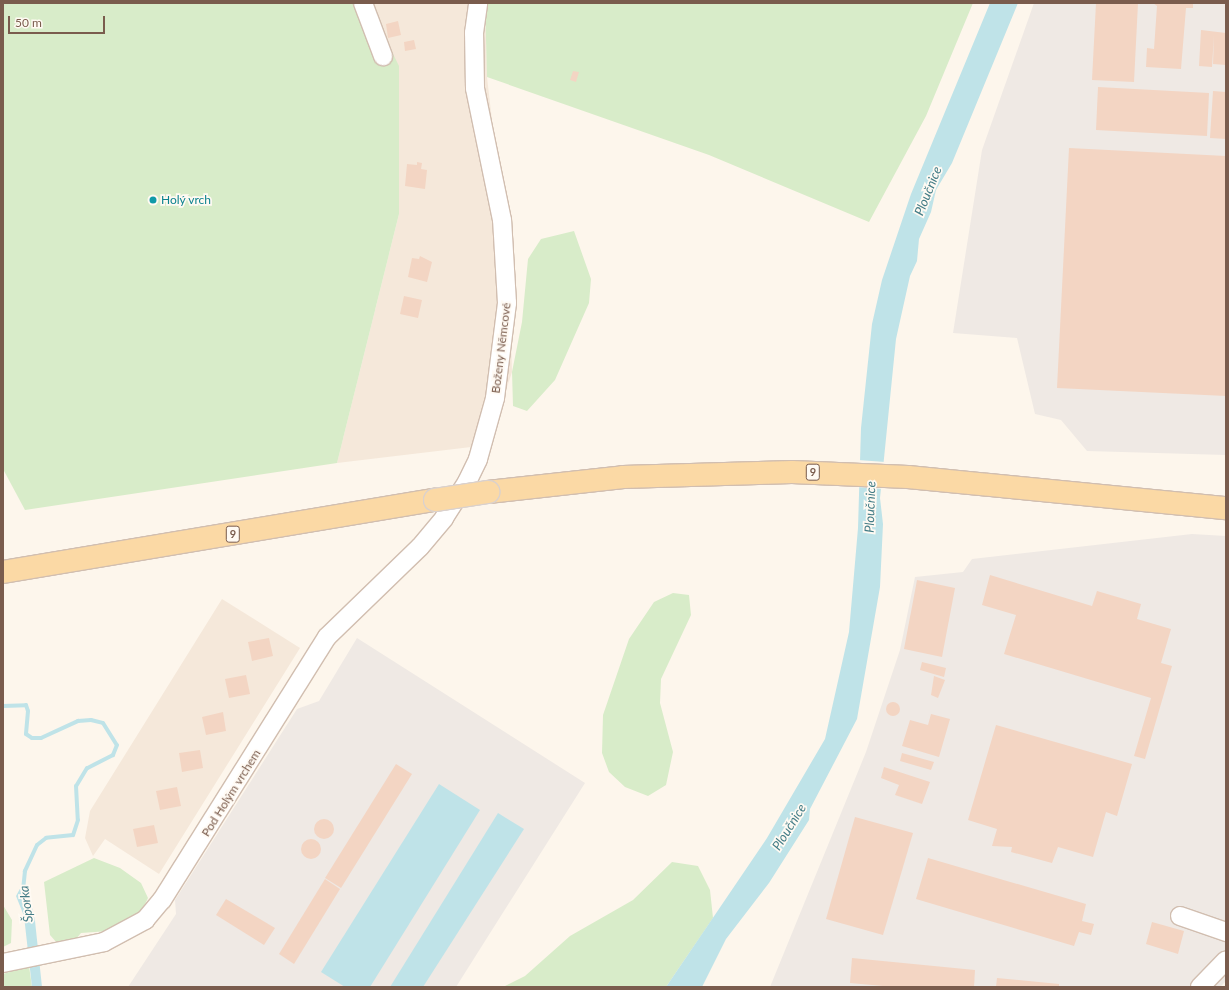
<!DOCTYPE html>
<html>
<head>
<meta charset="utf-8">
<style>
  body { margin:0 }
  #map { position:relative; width:1229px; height:990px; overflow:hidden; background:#fdf6ec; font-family:Lato,sans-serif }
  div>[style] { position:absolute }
  .residential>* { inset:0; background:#f5e8da }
  .industrial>* { inset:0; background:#efe9e4 }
  .green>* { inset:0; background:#d8ecc9 }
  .water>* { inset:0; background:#bfe3e8 }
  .pier>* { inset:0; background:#fdf6ec }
  .stream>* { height:4px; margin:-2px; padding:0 2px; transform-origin:2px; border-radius:2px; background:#bfe3e8 }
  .building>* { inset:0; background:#f3d5c3 }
  .round { border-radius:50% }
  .roads { filter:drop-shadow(1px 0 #d1beb0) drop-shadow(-1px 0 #d1beb0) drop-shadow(0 1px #d1beb0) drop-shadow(0 -1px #d1beb0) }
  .minor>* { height:18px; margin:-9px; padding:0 9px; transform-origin:9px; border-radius:9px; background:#fff }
  .major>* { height:22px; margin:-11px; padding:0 11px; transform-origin:11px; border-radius:11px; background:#fbd9a5 }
  .bridges { filter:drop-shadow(1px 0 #dad1cd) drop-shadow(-1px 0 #dad1cd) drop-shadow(0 1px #dad1cd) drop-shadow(0 -1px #dad1cd) }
  .major-bridge>* { height:22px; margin:-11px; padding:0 11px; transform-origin:11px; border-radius:11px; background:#fbd9a5 }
  .dots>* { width:11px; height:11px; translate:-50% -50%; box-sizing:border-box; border:2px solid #fffaf3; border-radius:50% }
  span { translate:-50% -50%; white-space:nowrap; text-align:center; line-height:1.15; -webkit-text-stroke:3.5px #fffaf3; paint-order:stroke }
  .shield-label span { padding:1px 3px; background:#fffaf3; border:1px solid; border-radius:3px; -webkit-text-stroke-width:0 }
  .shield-label { font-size:11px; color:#7a5c4d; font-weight:700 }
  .culture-label { font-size:12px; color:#0d838f }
  .left { translate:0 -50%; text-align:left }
  .street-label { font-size:12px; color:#7a5c4d }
  .water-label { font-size:13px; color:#437c86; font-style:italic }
  .frame { position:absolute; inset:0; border:4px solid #7a5c4d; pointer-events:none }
  .scale { position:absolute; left:8px; top:16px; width:97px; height:18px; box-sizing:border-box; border:2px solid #7a5c4d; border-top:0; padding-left:5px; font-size:12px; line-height:14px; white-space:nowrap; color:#7a5c4d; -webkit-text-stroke:3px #fffaf3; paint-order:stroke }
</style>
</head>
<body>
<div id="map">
  <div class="residential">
    <div style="clip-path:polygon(368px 3px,485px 3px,487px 77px,509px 268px,512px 372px,488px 445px,337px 463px,399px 214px)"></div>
    <div style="clip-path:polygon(222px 599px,300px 648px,159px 874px,105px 839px,93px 856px,85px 838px,90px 811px)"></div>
  </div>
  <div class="industrial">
    <div style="clip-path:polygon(1034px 3px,1226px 3px,1226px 455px,1087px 451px,1061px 420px,1035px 414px,1017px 338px,953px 333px,982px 150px)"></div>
    <div style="clip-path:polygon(1192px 534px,1226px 536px,1226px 981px,1220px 987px,770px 987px,866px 752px,900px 650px,915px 577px,963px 572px,972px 559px)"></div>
    <div style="clip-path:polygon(357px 638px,585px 783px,456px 987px,128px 987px,176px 914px,175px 900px,297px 709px,319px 701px)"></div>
  </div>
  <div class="green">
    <div style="clip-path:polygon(3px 3px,368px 3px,399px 66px,399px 214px,337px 463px,25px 510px,3px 469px)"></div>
    <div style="clip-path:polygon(485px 3px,973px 3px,926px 116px,869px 222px,709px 155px,487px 77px)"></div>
    <div style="clip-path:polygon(574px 231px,591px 279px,589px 303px,555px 380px,527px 411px,513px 406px,512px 372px,522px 322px,528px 259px,541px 239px)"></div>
    <div style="clip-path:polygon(673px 593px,689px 595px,691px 615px,661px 679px,660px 703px,673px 752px,666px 785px,648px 796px,625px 787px,609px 772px,602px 753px,603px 715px,629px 639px,654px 602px)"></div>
    <div style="clip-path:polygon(94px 858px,120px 868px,141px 883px,148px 898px,141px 912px,109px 931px,81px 933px,76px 939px,57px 943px,50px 935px,44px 882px)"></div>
    <div style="clip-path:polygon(672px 862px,698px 866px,710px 890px,713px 918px,666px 987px,503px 987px,525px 976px,570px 936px,633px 900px)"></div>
    <div style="clip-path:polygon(3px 905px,12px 920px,11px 943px,3px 947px)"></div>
    <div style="clip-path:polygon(29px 966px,32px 987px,3px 987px,3px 974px)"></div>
  </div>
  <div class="water">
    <div style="clip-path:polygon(990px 3px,1018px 3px,952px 163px,936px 190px,931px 212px,919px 239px,917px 261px,910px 276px,896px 339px,880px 498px,883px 524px,880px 587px,857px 719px,810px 809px,809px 820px,769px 883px,726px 939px,702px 987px,666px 987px,767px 838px,825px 739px,849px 632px,858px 528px,861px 428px,872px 324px,882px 280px,911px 194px)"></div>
    <div style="clip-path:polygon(439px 784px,480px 810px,370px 987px,345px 987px,321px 972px)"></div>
    <div style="clip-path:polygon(498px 813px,524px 829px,423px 987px,390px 987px)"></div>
    <div style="clip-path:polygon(22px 885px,28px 890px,35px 921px,42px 987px,32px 987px,24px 916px,16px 896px)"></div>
  </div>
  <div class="pier">
    <div style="clip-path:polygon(858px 460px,885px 462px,883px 489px,857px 487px)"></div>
  </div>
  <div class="stream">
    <div style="left:3px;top:706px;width:23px;rotate:-2deg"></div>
    <div style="left:26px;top:705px;width:6px;rotate:72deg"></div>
    <div style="left:28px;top:711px;width:23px;rotate:95deg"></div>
    <div style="left:26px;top:734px;width:7px;rotate:34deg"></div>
    <div style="left:32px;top:738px;width:9px"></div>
    <div style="left:41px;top:738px;width:41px;rotate:-24.7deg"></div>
    <div style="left:78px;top:721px;width:13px;rotate:-4deg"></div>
    <div style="left:91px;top:720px;width:12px;rotate:14deg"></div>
    <div style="left:103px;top:723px;width:26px;rotate:58deg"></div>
    <div style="left:117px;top:745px;width:11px;rotate:112deg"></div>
    <div style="left:113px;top:755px;width:29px;rotate:153deg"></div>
    <div style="left:87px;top:768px;width:21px;rotate:121deg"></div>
    <div style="left:76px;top:786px;width:34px;rotate:87deg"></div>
    <div style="left:78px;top:820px;width:16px;rotate:108deg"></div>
    <div style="left:73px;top:835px;width:27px;rotate:174deg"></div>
    <div style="left:46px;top:838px;width:11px;rotate:142deg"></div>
    <div style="left:37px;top:845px;width:29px;rotate:115deg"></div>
    <div style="left:25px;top:871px;width:19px;rotate:96deg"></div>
  </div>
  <div class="building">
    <div style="clip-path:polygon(1096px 3px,1138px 3px,1134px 82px,1092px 80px)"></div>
    <div style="clip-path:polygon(1153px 3px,1193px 3px,1193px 8px,1186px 8px,1181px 69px,1146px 67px,1147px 48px,1154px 49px,1157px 6px)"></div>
    <div style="clip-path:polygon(398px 21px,401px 35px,388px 38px,386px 24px)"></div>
    <div style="clip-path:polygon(1201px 30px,1226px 33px,1226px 65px,1213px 64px,1214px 35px,1212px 67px,1199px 66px)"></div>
    <div style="clip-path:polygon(414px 40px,416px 49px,405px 51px,404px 42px)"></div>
    <div style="clip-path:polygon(573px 71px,579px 72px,576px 82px,570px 80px)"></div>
    <div style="clip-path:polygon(1098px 87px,1209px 93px,1207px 136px,1096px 130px)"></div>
    <div style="clip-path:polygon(1213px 91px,1226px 92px,1226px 139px,1210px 138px)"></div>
    <div style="clip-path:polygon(1069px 148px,1226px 156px,1226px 396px,1057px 388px)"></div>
    <div style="clip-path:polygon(417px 162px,422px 163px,421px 169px,427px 170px,425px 189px,405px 186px,407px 164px,417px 165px)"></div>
    <div style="clip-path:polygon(420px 256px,432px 262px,427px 282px,408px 277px,412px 258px,419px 259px)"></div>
    <div style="clip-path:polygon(404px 296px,422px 300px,418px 318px,400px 314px)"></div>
    <div style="clip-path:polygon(990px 575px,1092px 606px,1097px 591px,1141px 604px,1137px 619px,1171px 629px,1161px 663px,1172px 666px,1145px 759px,1134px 756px,1151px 698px,1004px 654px,1016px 615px,982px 605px)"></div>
    <div style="clip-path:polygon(917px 580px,955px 588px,942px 657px,904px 649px)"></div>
    <div style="clip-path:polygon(269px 638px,273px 656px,252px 661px,248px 642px)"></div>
    <div style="clip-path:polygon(922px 662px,946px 668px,944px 677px,920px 670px)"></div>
    <div style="clip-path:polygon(246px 675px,250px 694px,229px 698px,225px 679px)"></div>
    <div style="clip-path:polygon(934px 676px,945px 680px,938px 698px,931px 695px)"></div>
    <div class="round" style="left:886px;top:702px;width:14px;height:14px"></div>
    <div style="clip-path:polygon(223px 712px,226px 731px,206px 735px,202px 717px)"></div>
    <div style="clip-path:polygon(931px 714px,950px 719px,939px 757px,902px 746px,910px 720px,928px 725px)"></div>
    <div style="clip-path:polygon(996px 725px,1132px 764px,1117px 816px,1106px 812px,1093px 857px,1058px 847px,1052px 863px,1011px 852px,1012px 847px,992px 846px,997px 829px,968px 820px)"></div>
    <div style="clip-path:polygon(200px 750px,203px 768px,182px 772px,179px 753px)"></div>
    <div style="clip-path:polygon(902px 753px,934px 762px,931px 770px,900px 761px)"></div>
    <div style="clip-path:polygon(396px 764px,412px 774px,341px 888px,325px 878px)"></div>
    <div style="clip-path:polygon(884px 767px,930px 782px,922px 804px,895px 795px,899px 785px,881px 778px)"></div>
    <div style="clip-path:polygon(177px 787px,181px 806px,160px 810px,156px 791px)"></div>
    <div style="clip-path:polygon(855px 817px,913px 833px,883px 935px,826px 919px)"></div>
    <div class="round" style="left:314px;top:819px;width:20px;height:20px"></div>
    <div style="clip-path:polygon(154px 825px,158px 843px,137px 847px,133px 829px)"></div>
    <div class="round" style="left:301px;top:839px;width:20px;height:20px"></div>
    <div style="clip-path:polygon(928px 858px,1086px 904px,1082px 921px,1094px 924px,1091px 935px,1079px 932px,1074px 946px,916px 899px)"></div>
    <div style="clip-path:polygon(325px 879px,340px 889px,294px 964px,279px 954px)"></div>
    <div style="clip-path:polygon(226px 899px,275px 928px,264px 945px,216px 915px)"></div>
    <div style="clip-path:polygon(1152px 922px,1184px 931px,1178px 954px,1146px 944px)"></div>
    <div style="clip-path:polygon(852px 958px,975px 970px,974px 987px,894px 987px,850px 983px)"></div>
    <div style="clip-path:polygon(997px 978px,1059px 984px,1059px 987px,996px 987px)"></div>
  </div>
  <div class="roads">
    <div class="minor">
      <div style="left:363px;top:3px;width:57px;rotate:69.3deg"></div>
      <div style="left:1180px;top:916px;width:49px;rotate:19.2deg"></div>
      <div style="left:3px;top:963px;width:103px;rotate:-11.7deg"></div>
      <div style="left:104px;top:942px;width:47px;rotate:-28.2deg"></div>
      <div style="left:145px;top:920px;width:26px;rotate:-50deg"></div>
      <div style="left:162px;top:900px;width:310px;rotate:-57.9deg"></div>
      <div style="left:327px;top:637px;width:129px;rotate:-44.1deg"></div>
      <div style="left:420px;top:547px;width:38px;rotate:-50deg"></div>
      <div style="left:444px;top:518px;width:43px;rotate:-57.4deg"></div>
      <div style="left:467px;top:482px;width:25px;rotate:-64deg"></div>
      <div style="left:478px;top:459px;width:63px;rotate:-74.4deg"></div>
      <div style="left:495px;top:398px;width:96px;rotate:-82.8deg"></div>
      <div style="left:507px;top:303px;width:83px;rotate:-93.4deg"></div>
      <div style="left:502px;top:220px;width:135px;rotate:-101.6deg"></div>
      <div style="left:475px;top:88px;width:55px;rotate:-91deg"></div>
      <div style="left:474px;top:33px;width:30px;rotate:-82deg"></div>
      <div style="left:1200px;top:987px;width:37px;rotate:-46deg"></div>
    </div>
    <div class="major">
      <div style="left:488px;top:492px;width:136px;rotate:-6.3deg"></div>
      <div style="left:623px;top:477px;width:169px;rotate:-1.7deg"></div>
      <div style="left:792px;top:472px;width:116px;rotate:2.5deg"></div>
      <div style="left:908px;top:477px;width:320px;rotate:5.6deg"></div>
      <div style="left:3px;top:572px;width:438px;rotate:-9.5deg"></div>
    </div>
  </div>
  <div class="bridges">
    <div class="major-bridge">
      <div style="left:435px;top:500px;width:54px;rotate:-8.6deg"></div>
    </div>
  </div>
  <div class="dots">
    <div style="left:153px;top:200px;background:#0f9aa8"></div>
  </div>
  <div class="shield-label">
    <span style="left:813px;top:472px">9</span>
    <span style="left:233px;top:534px">9</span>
  </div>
  <div class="culture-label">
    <span class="left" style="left:161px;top:200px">Holý vrch</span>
  </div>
  <div class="street-label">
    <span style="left:501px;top:348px;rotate:-83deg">Boženy Němcové</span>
    <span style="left:231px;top:793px;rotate:-58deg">Pod Holým vrchem</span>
  </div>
  <div class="water-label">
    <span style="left:928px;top:191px;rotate:-68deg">Ploučnice</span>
    <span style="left:870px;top:507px;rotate:-88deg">Ploučnice</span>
    <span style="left:789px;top:827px;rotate:-58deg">Ploučnice</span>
    <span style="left:26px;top:904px;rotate:-97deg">Šporka</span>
  </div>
  <div class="frame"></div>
  <div class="scale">50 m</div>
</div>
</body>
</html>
